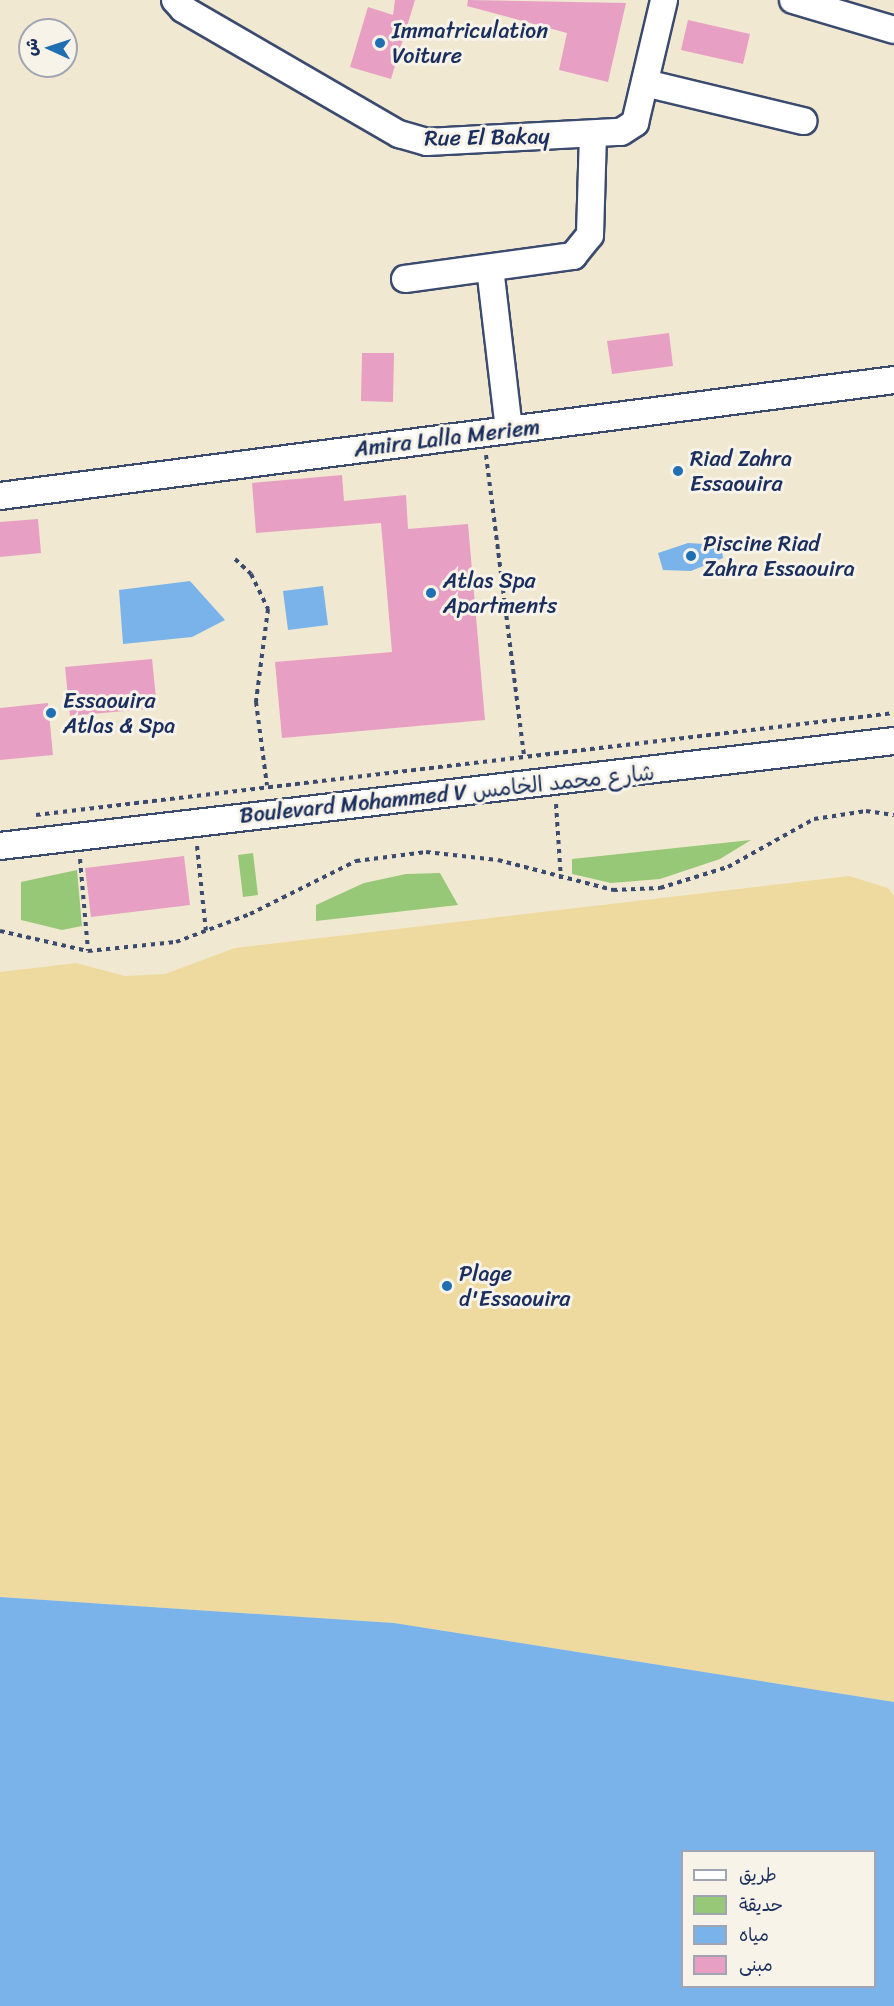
<!DOCTYPE html>
<html>
<head>
<meta charset="utf-8">
<style>
  body { margin:0 }
  #map { position:relative; width:894px; height:2006px; overflow:hidden; background:#f1e8d1; font-family:Sriracha,"Playpen Sans Arabic",sans-serif }
  div>[style] { position:absolute }
  .green>* { inset:0; background:#97c877 }
  .sand>* { inset:0; background:#eeda9e }
  .water>* { inset:0; background:#79b3ea }
  .building>* { inset:0; background:#e7a0c3 }
  .path>* { height:4px; margin-top:-2px; transform-origin:0; background:repeating-linear-gradient(90deg,#3b4b6f 0 4.5px,transparent 0 9px) }
  .roads { filter:drop-shadow(2px 0 #3b4b6f) drop-shadow(-2px 0 #3b4b6f) drop-shadow(0 2px #3b4b6f) drop-shadow(0 -2px #3b4b6f) }
  .minor>* { height:26px; margin:-13px; padding:0 13px; transform-origin:13px; border-radius:13px; background:#fff }
  .dots>* { width:16px; height:16px; translate:-50% -50%; box-sizing:border-box; border:3px solid #f7f3e8; border-radius:50% }
  span { translate:-50% -50%; white-space:nowrap; text-align:center; line-height:1.15; -webkit-text-stroke:6px #f7f3e8; paint-order:stroke }
  .poi-label { font-size:22px; color:#1b2f5e }
  .left { translate:0 -50%; text-align:left }
  .street-label { font-size:22px; color:#1b2f5e }
  .legend { position:absolute; left:681px; top:1850px; width:195px; height:138px; box-sizing:border-box; background:#f7f3e8; border:2px solid #9fa5b1; margin:0; padding:8px 10px; list-style:none; font-size:18px; color:#1b2f5e }
  .legend li { display:flex; align-items:center; gap:12px; height:30px }
  .legend b { width:30px; border:2px solid #9fa5b1 }
  .north { position:absolute; left:18px; top:18px; width:60px; height:60px; box-sizing:border-box; background:#f7f3e8; border:2px solid #9fa5b1; border-radius:50%; rotate:273deg; font-size:16px; font-weight:700; line-height:24px; text-align:center; color:#1b2f5e }
  .north::after { content:''; display:block; margin:auto; width:21px; height:27px; background:#1f6fb2; clip-path:polygon(50% 0,100% 100%,50% 72%,0 100%) }
</style>
</head>
<body>
<div id="map">
  <div class="green">
    <div style="clip-path:polygon(751px 840px,720px 859px,660px 879px,611px 883px,572px 874px,572px 859px)"></div>
    <div style="clip-path:polygon(253px 853px,258px 895px,243px 897px,238px 855px)"></div>
    <div style="clip-path:polygon(77px 870px,82px 926px,62px 930px,21px 920px,21px 882px)"></div>
    <div style="clip-path:polygon(440px 873px,458px 905px,316px 921px,316px 905px,364px 883px,406px 874px)"></div>
  </div>
  <div class="sand">
    <div style="clip-path:polygon(849px 876px,888px 888px,894px 896px,894px 1702px,394px 1623px,0 1597px,0 972px,76px 963px,125px 976px,165px 974px,235px 948px)"></div>
  </div>
  <div class="water">
    <div style="clip-path:polygon(688px 543px,721px 545px,723px 558px,691px 571px,663px 570px,658px 553px)"></div>
    <div style="clip-path:polygon(190px 581px,225px 620px,192px 637px,123px 644px,119px 590px)"></div>
    <div style="clip-path:polygon(323px 586px,328px 625px,288px 630px,283px 591px)"></div>
    <div style="clip-path:polygon(evenodd,0 1597px,394px 1623px,894px 1702px,894px 2006px,0 2006px,0 1597px,682px 1852px,874px 1852px,874px 1986px,682px 1986px,682px 1852px)"></div>
  </div>
  <div class="building">
    <div style="clip-path:polygon(395px 0,415px 0,391px 79px,350px 67px,368px 7px,393px 15px)"></div>
    <div style="clip-path:polygon(468px 0,626px 3px,608px 82px,559px 70px,567px 33px,467px 6px)"></div>
    <div style="clip-path:polygon(688px 20px,750px 34px,743px 64px,681px 50px)"></div>
    <div style="clip-path:polygon(669px 333px,673px 366px,612px 374px,607px 341px)"></div>
    <div style="clip-path:polygon(362px 353px,394px 353px,393px 402px,361px 401px)"></div>
    <div style="clip-path:polygon(342px 475px,344px 501px,406px 495px,408px 529px,468px 524px,485px 720px,282px 738px,275px 662px,392px 652px,381px 523px,256px 533px,252px 483px)"></div>
    <div style="clip-path:polygon(38px 519px,41px 553px,0 557px,0 522px)"></div>
    <div style="clip-path:polygon(152px 659px,157px 708px,70px 716px,65px 667px)"></div>
    <div style="clip-path:polygon(48px 703px,53px 755px,0 760px,0 708px)"></div>
    <div style="clip-path:polygon(184px 856px,190px 905px,91px 917px,85px 868px)"></div>
  </div>
  <div class="path">
    <div style="left:486px;top:455px;width:304px;rotate:82.8deg"></div>
    <div style="left:235px;top:559px;width:22px;rotate:43deg"></div>
    <div style="left:251px;top:574px;width:39px;rotate:64deg"></div>
    <div style="left:268px;top:609px;width:94px;rotate:97.4deg"></div>
    <div style="left:256px;top:702px;width:84px;rotate:82.5deg"></div>
    <div style="left:556px;top:804px;width:75px;rotate:86.2deg"></div>
    <div style="left:36px;top:815px;width:864px;rotate:-6.78deg"></div>
    <div style="left:197px;top:846px;width:85px;rotate:84deg"></div>
    <div style="left:80px;top:859px;width:92px;rotate:85deg"></div>
    <div style="left:0;top:931px;width:90px;rotate:12.8deg"></div>
    <div style="left:88px;top:951px;width:88px;rotate:-5.8deg"></div>
    <div style="left:176px;top:942px;width:79px;rotate:-20.7deg"></div>
    <div style="left:250px;top:914px;width:119px;rotate:-26.6deg"></div>
    <div style="left:356px;top:861px;width:71px;rotate:-7.3deg"></div>
    <div style="left:426px;top:852px;width:72px;rotate:6.3deg"></div>
    <div style="left:498px;top:860px;width:119px;rotate:14.6deg"></div>
    <div style="left:613px;top:890px;width:47px;rotate:-2.4deg"></div>
    <div style="left:660px;top:888px;width:71px;rotate:-17.2deg"></div>
    <div style="left:728px;top:867px;width:98px;rotate:-29.2deg"></div>
    <div style="left:814px;top:819px;width:53px;rotate:-8.7deg"></div>
    <div style="left:866px;top:811px;width:28px;rotate:8deg"></div>
  </div>
  <div class="roads">
    <div class="minor">
      <div style="left:175px;top:0;width:12px;rotate:48deg"></div>
      <div style="left:183px;top:9px;width:250px;rotate:30.1deg"></div>
      <div style="left:399px;top:134px;width:29px;rotate:16deg"></div>
      <div style="left:427px;top:142px;width:194px;rotate:-3deg"></div>
      <div style="left:621px;top:132px;width:17px;rotate:-33deg"></div>
      <div style="left:635px;top:123px;width:126px;rotate:-76.7deg"></div>
      <div style="left:793px;top:0;width:105px;rotate:16.5deg"></div>
      <div style="left:645px;top:83px;width:163px;rotate:13.5deg"></div>
      <div style="left:490px;top:268px;width:163px;rotate:83.3deg"></div>
      <div style="left:405px;top:279px;width:170px;rotate:-7.8deg"></div>
      <div style="left:573px;top:256px;width:27px;rotate:-51deg"></div>
      <div style="left:590px;top:235px;width:101px;rotate:-88.3deg"></div>
      <div style="left:0;top:496px;width:901px;rotate:-7.39deg"></div>
      <div style="left:0;top:846px;width:900px;rotate:-6.7deg"></div>
    </div>
  </div>
  <div class="dots">
    <div style="left:380px;top:43px;background:#1f6fb2"></div>
    <div style="left:678px;top:471px;background:#1f6fb2"></div>
    <div style="left:691px;top:556px;background:#1f6fb2"></div>
    <div style="left:431px;top:593px;background:#1f6fb2"></div>
    <div style="left:51px;top:713px;background:#1f6fb2"></div>
    <div style="left:447px;top:1286px;background:#1f6fb2"></div>
  </div>
  <div class="poi-label">
    <span class="left" style="left:392px;top:43px">Immatriculation<br>Voiture</span>
    <span class="left" style="left:690px;top:471px">Riad Zahra<br>Essaouira</span>
    <span class="left" style="left:703px;top:556px">Piscine Riad<br>Zahra Essaouira</span>
    <span class="left" style="left:443px;top:593px">Atlas Spa<br>Apartments</span>
    <span class="left" style="left:63px;top:713px">Essaouira<br>Atlas &amp; Spa</span>
    <span class="left" style="left:459px;top:1286px">Plage<br>d'Essaouira</span>
  </div>
  <div class="street-label">
    <span style="left:487px;top:137px;rotate:-1deg">Rue El Bakay</span>
    <span style="left:447px;top:438px;rotate:-7deg">Amira Lalla Meriem</span>
    <span style="left:447px;top:794px;rotate:-6deg">Boulevard Mohammed V شارع محمد الخامس</span>
  </div>
  <ul class="legend">
  <li><b style="height:8px;background:#fff"></b>طريق</li>
  <li><b style="height:16px;background:#97c877"></b>حديقة</li>
  <li><b style="height:16px;background:#79b3ea"></b>مياه</li>
  <li><b style="height:16px;background:#e7a0c3"></b>مبنى</li>
  </ul>
  <div class="north">ش</div>
</div>
</body>
</html>
